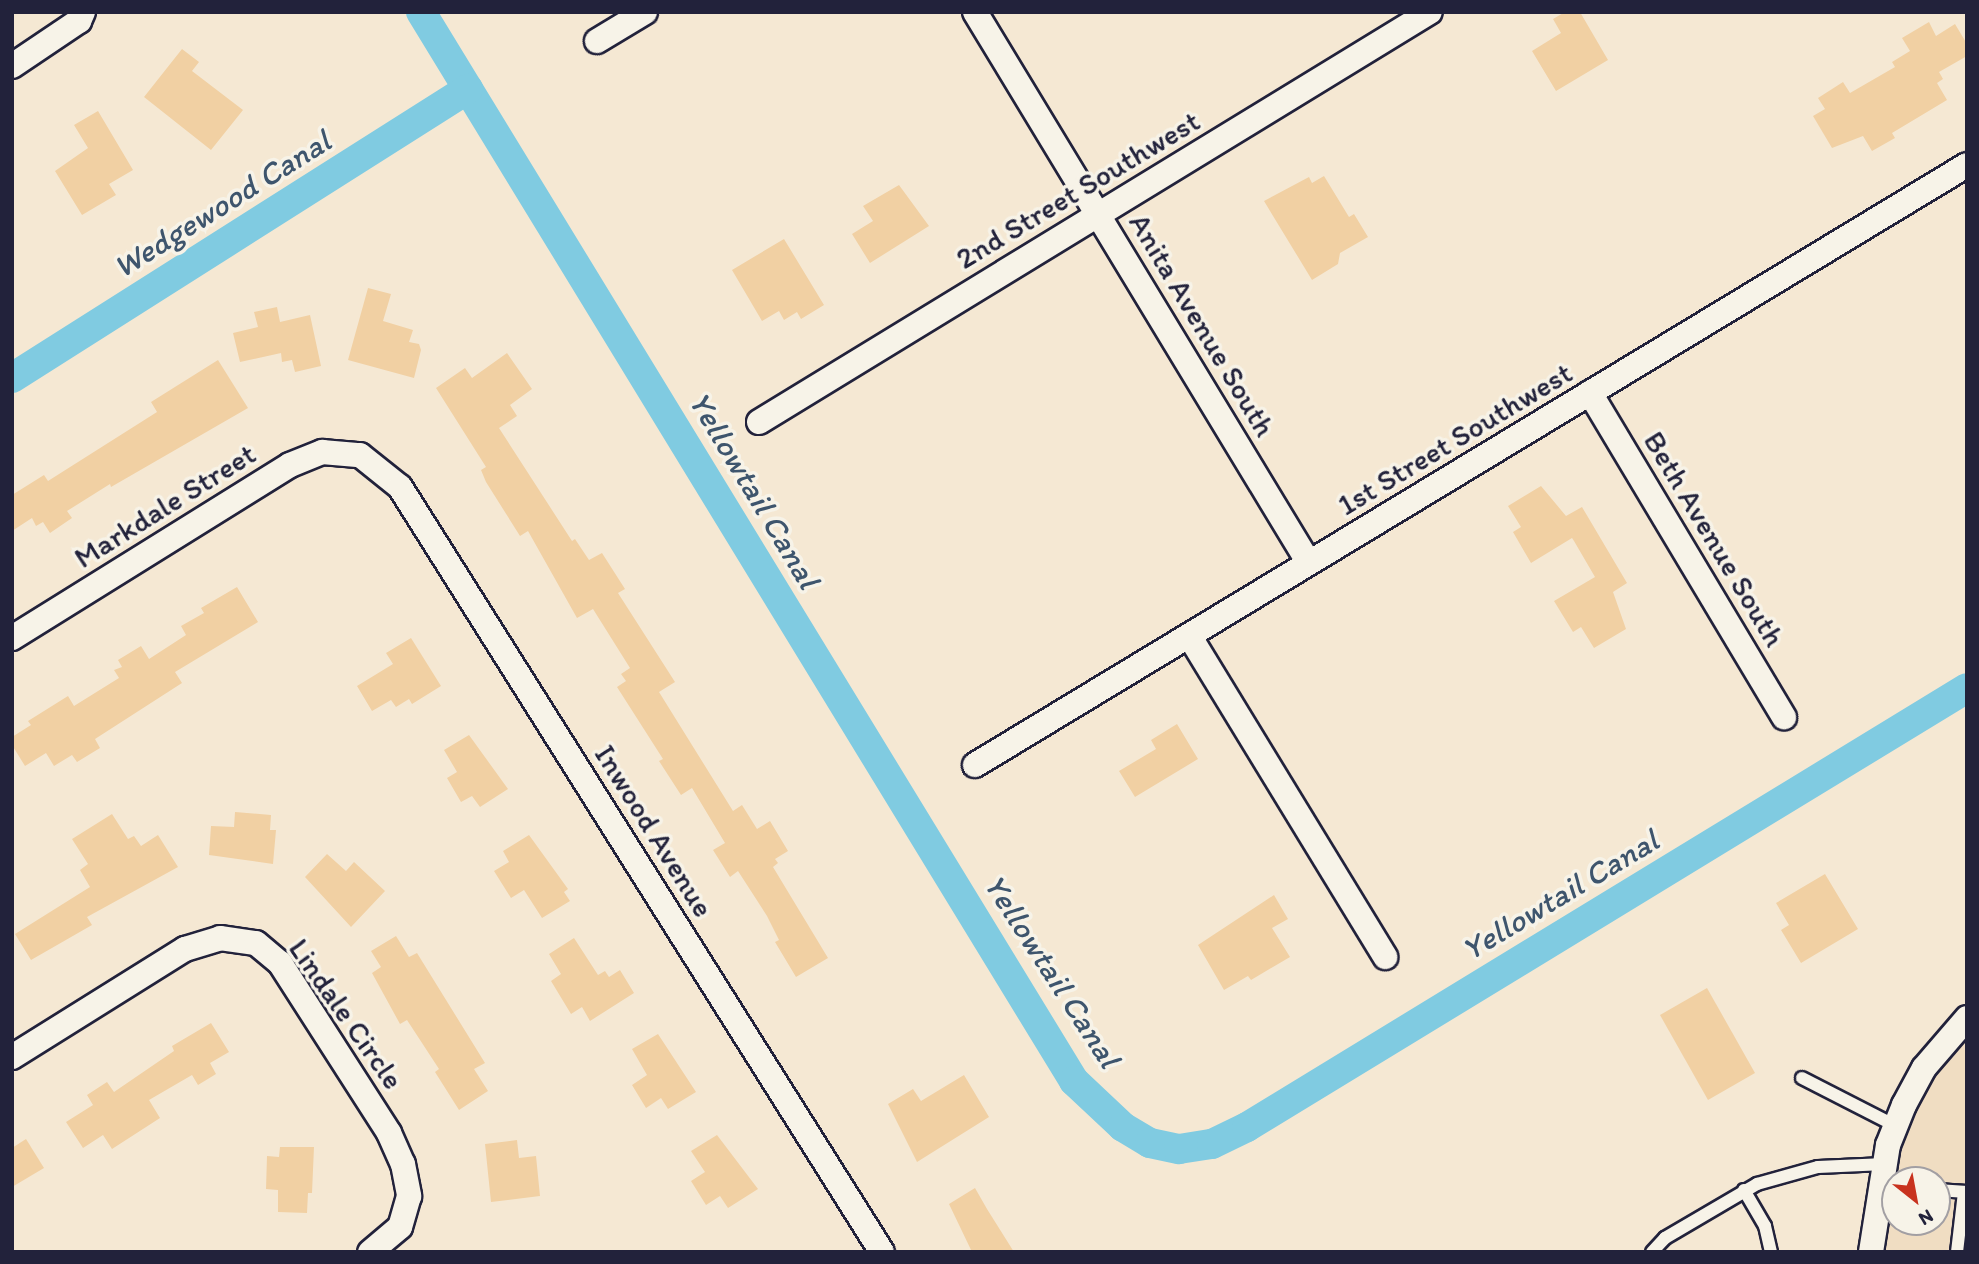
<!DOCTYPE html>
<html>
<head>
<meta charset="utf-8">
<style>
  body { margin:0 }
  #map { position:relative; width:1979px; height:1264px; overflow:hidden; background:#f5e8d3; font-family:Itim,sans-serif }
  div>[style] { position:absolute }
  .built>* { inset:0; background:#f0ddc2 }
  .canal>* { height:30px; margin:-15px; padding:0 15px; transform-origin:15px; border-radius:15px; background:#80cbe1 }
  .building>* { inset:0; background:#f1d0a3 }
  .roads { filter:drop-shadow(2px 0 #22223b) drop-shadow(-2px 0 #22223b) drop-shadow(0 2px #22223b) drop-shadow(0 -2px #22223b) }
  .service>* { height:12px; margin:-6px; padding:0 6px; transform-origin:6px; border-radius:6px; background:#f7f3e8 }
  .minor>* { height:24px; margin:-12px; padding:0 12px; transform-origin:12px; border-radius:12px; background:#f7f3e8 }
  span { translate:-50% -50%; white-space:nowrap; text-align:center; line-height:1.15; -webkit-text-stroke:7px #f7f3e8; paint-order:stroke }
  .street-label { font-size:30px; color:#22223b }
  .water-label { font-size:32px; color:#3e556d; font-style:italic }
  .frame { position:absolute; inset:0; border:14px solid #22223b; pointer-events:none }
  .north { position:absolute; left:1881px; top:1166px; width:70px; height:70px; box-sizing:border-box; background:#f7f3e8; border:2px solid #a29fa3; border-radius:50%; rotate:149deg; font-size:19px; font-weight:700; line-height:28px; text-align:center; color:#22223b }
  .north::after { content:''; display:block; margin:auto; width:24px; height:32px; background:#c8321e; clip-path:polygon(50% 0,100% 100%,50% 72%,0 100%) }
</style>
</head>
<body>
<div id="map">
  <div class="built">
    <div style="clip-path:polygon(evenodd,1967px 1011px,1967px 1252px,1880px 1252px,1904px 1122px,1967px 1011px,1895px 1180px,1937px 1180px,1937px 1222px,1895px 1222px,1895px 1180px)"></div>
  </div>
  <div class="canal">
    <div style="left:421px;top:12px;width:1253px;rotate:58.58deg"></div>
    <div style="left:1074px;top:1081px;width:67px;rotate:43.2deg"></div>
    <div style="left:1123px;top:1127px;width:31px;rotate:31deg"></div>
    <div style="left:1150px;top:1143px;width:30px;rotate:12deg"></div>
    <div style="left:1179px;top:1149px;width:33px;rotate:-9deg"></div>
    <div style="left:1212px;top:1144px;width:39px;rotate:-26deg"></div>
    <div style="left:1247px;top:1127px;width:843px;rotate:-31.37deg"></div>
    <div style="left:12px;top:378px;width:540px;rotate:-32.37deg"></div>
  </div>
  <div class="building">
    <div style="clip-path:polygon(1565px 12px,1580px 12px,1608px 60px,1556px 91px,1532px 51px,1561px 33px,1553px 19px)"></div>
    <div style="clip-path:polygon(1929px 22px,1936px 36px,1955px 24px,1967px 44px,1967px 56px,1939px 72px,1943px 79px,1937px 83px,1947px 100px,1892px 133px,1895px 138px,1872px 151px,1863px 136px,1832px 148px,1813px 116px,1825px 109px,1818px 98px,1843px 82px,1850px 93px,1895px 67px,1892px 62px,1910px 51px,1902px 38px)"></div>
    <div style="clip-path:polygon(182px 49px,199px 62px,192px 71px,243px 110px,211px 150px,144px 97px)"></div>
    <div style="clip-path:polygon(98px 111px,133px 170px,109px 184px,116px 195px,82px 215px,55px 171px,88px 148px,74px 125px)"></div>
    <div style="clip-path:polygon(1324px 176px,1349px 217px,1354px 214px,1368px 237px,1340px 253px,1338px 264px,1312px 280px,1264px 201px,1309px 177px,1312px 183px)"></div>
    <div style="clip-path:polygon(899px 185px,929px 226px,870px 263px,852px 234px,873px 221px,863px 206px)"></div>
    <div style="clip-path:polygon(784px 239px,824px 305px,801px 319px,797px 312px,784px 320px,779px 311px,762px 321px,732px 270px)"></div>
    <div style="clip-path:polygon(368px 288px,391px 294px,383px 321px,413px 330px,409px 342px,419px 344px,421px 350px,414px 378px,348px 360px)"></div>
    <div style="clip-path:polygon(277px 307px,280px 322px,310px 315px,321px 366px,295px 372px,292px 360px,282px 362px,281px 353px,240px 362px,233px 333px,258px 327px,254px 312px)"></div>
    <div style="clip-path:polygon(507px 353px,532px 389px,510px 405px,517px 416px,499px 428px,572px 541px,575px 539px,589px 560px,602px 553px,625px 589px,618px 593px,675px 682px,659px 692px,733px 811px,742px 805px,757px 829px,770px 821px,788px 851px,775px 859px,778px 863px,773px 867px,828px 958px,796px 977px,775px 942px,779px 940px,767px 916px,738px 871px,730px 877px,713px 850px,725px 843px,692px 788px,681px 795px,659px 761px,663px 759px,617px 687px,626px 681px,621px 674px,630px 668px,593px 609px,577px 618px,528px 531px,520px 536px,486px 482px,481px 470px,486px 467px,436px 388px,465px 368px,472px 378px)"></div>
    <div style="clip-path:polygon(218px 360px,248px 408px,111px 487px,110px 484px,67px 511px,72px 518px,50px 533px,43px 522px,36px 526px,32px 518px,12px 531px,12px 495px,44px 475px,48px 481px,157px 412px,151px 402px)"></div>
    <div style="clip-path:polygon(1541px 486px,1566px 516px,1582px 507px,1627px 583px,1613px 592px,1626px 629px,1594px 648px,1581px 627px,1573px 632px,1554px 601px,1595px 577px,1574px 541px,1572px 538px,1531px 563px,1513px 532px,1521px 527px,1508px 506px)"></div>
    <div style="clip-path:polygon(237px 587px,258px 622px,175px 672px,182px 683px,95px 739px,100px 748px,77px 762px,72px 755px,54px 766px,46px 753px,25px 766px,12px 745px,12px 737px,31px 725px,28px 721px,68px 696px,74px 706px,119px 678px,114px 670px,122px 667px,118px 660px,141px 646px,149px 659px,186px 635px,181px 626px,204px 613px,201px 608px)"></div>
    <div style="clip-path:polygon(411px 638px,441px 686px,412px 704px,409px 699px,396px 707px,391px 700px,372px 711px,357px 686px,393px 664px,386px 653px)"></div>
    <div style="clip-path:polygon(1177px 724px,1198px 759px,1135px 797px,1119px 771px,1156px 749px,1151px 740px)"></div>
    <div style="clip-path:polygon(469px 735px,508px 789px,480px 807px,472px 796px,461px 802px,447px 778px,457px 772px,444px 750px)"></div>
    <div style="clip-path:polygon(235px 812px,271px 815px,270px 830px,276px 830px,273px 864px,209px 855px,211px 826px,234px 827px)"></div>
    <div style="clip-path:polygon(112px 814px,128px 839px,134px 836px,141px 846px,158px 835px,178px 867px,87px 917px,92px 925px,31px 960px,15px 934px,90px 887px,80px 870px,88px 864px,72px 839px)"></div>
    <div style="clip-path:polygon(529px 835px,568px 889px,564px 892px,570px 901px,542px 918px,524px 890px,511px 898px,494px 871px,509px 862px,503px 851px)"></div>
    <div style="clip-path:polygon(327px 854px,346px 871px,354px 862px,385px 891px,351px 927px,305px 877px)"></div>
    <div style="clip-path:polygon(1825px 874px,1858px 929px,1801px 963px,1781px 930px,1789px 925px,1776px 903px)"></div>
    <div style="clip-path:polygon(1274px 895px,1288px 919px,1272px 928px,1290px 957px,1251px 980px,1248px 976px,1224px 990px,1198px 945px)"></div>
    <div style="clip-path:polygon(396px 936px,409px 957px,417px 953px,485px 1063px,474px 1069px,488px 1091px,459px 1110px,435px 1072px,439px 1069px,407px 1020px,400px 1024px,372px 973px,381px 967px,371px 951px)"></div>
    <div style="clip-path:polygon(574px 938px,598px 975px,605px 971px,609px 977px,620px 970px,634px 993px,590px 1021px,582px 1007px,571px 1014px,551px 981px,561px 974px,549px 954px)"></div>
    <div style="clip-path:polygon(1707px 988px,1755px 1073px,1708px 1100px,1660px 1015px)"></div>
    <div style="clip-path:polygon(211px 1023px,229px 1052px,210px 1063px,216px 1074px,198px 1085px,192px 1075px,149px 1100px,160px 1118px,112px 1149px,103px 1135px,83px 1148px,66px 1122px,93px 1105px,87px 1095px,107px 1082px,114px 1092px,174px 1051px,172px 1046px)"></div>
    <div style="clip-path:polygon(658px 1034px,696px 1092px,668px 1109px,661px 1098px,646px 1108px,632px 1085px,647px 1075px,632px 1049px)"></div>
    <div style="clip-path:polygon(964px 1075px,989px 1117px,917px 1162px,888px 1104px,913px 1089px,921px 1101px)"></div>
    <div style="clip-path:polygon(717px 1135px,758px 1189px,728px 1208px,720px 1196px,706px 1205px,691px 1181px,705px 1172px,691px 1151px)"></div>
    <div style="clip-path:polygon(26px 1139px,44px 1168px,12px 1187px,12px 1148px)"></div>
    <div style="clip-path:polygon(517px 1140px,519px 1158px,536px 1156px,540px 1196px,491px 1202px,485px 1144px)"></div>
    <div style="clip-path:polygon(280px 1147px,314px 1147px,312px 1193px,308px 1193px,307px 1213px,278px 1212px,278px 1190px,266px 1189px,267px 1156px,279px 1157px)"></div>
    <div style="clip-path:polygon(975px 1188px,987px 1209px,1014px 1252px,972px 1252px,949px 1204px)"></div>
  </div>
  <div class="roads">
    <div class="service">
      <div style="left:1802px;top:1078px;width:106px;rotate:27.1deg"></div>
      <div style="left:1744px;top:1190px;width:42px;rotate:59.7deg"></div>
      <div style="left:1765px;top:1226px;width:27px;rotate:77deg"></div>
      <div style="left:1937px;top:1190px;width:30px;rotate:4deg"></div>
      <div style="left:1652px;top:1252px;width:19px;rotate:-47deg"></div>
      <div style="left:1665px;top:1238px;width:107px;rotate:-30.4deg"></div>
      <div style="left:1757px;top:1184px;width:63px;rotate:-15.6deg"></div>
      <div style="left:1818px;top:1167px;width:67px;rotate:-2.6deg"></div>
      <div style="left:1957px;top:1252px;width:60px;rotate:-83.3deg"></div>
    </div>
    <div class="minor">
      <div style="left:975px;top:12px;width:644px;rotate:58.78deg"></div>
      <div style="left:597px;top:41px;width:56px;rotate:-31.1deg"></div>
      <div style="left:12px;top:66px;width:81px;rotate:-33.9deg"></div>
      <div style="left:79px;top:21px;width:10px;rotate:-66deg"></div>
      <div style="left:1590px;top:393px;width:378px;rotate:59.1deg"></div>
      <div style="left:759px;top:422px;width:786px;rotate:-31.43deg"></div>
      <div style="left:1190px;top:637px;width:375px;rotate:58.6deg"></div>
      <div style="left:12px;top:638px;width:327px;rotate:-31.9deg"></div>
      <div style="left:290px;top:465px;width:35px;rotate:-22deg"></div>
      <div style="left:322px;top:452px;width:38px;rotate:5deg"></div>
      <div style="left:360px;top:455px;width:51px;rotate:38.7deg"></div>
      <div style="left:400px;top:487px;width:904px;rotate:57.79deg"></div>
      <div style="left:975px;top:765px;width:1159px;rotate:-31.17deg"></div>
      <div style="left:12px;top:1057px;width:204px;rotate:-32deg"></div>
      <div style="left:185px;top:949px;width:37px;rotate:-17deg"></div>
      <div style="left:220px;top:938px;width:36px;rotate:8deg"></div>
      <div style="left:256px;top:943px;width:31px;rotate:40deg"></div>
      <div style="left:280px;top:963px;width:202px;rotate:57.3deg"></div>
      <div style="left:389px;top:1133px;width:34px;rotate:66deg"></div>
      <div style="left:403px;top:1164px;width:33px;rotate:79deg"></div>
      <div style="left:409px;top:1196px;width:32px;rotate:106deg"></div>
      <div style="left:400px;top:1227px;width:39px;rotate:140deg"></div>
      <div style="left:1871px;top:1252px;width:108px;rotate:-81deg"></div>
      <div style="left:1888px;top:1145px;width:43px;rotate:-68.2deg"></div>
      <div style="left:1904px;top:1105px;width:42px;rotate:-61.6deg"></div>
      <div style="left:1924px;top:1068px;width:66px;rotate:-49.3deg"></div>
    </div>
  </div>
  <div class="street-label">
    <span style="left:1078px;top:190px;rotate:-31deg">2nd Street Southwest</span>
    <span style="left:1202px;top:325px;rotate:59deg">Anita Avenue South</span>
    <span style="left:1455px;top:439px;rotate:-31deg">1st Street Southwest</span>
    <span style="left:165px;top:506px;rotate:-32deg">Markdale Street</span>
    <span style="left:1714px;top:539px;rotate:59deg">Beth Avenue South</span>
    <span style="left:654px;top:831px;rotate:58deg">Inwood Avenue</span>
    <span style="left:346px;top:1014px;rotate:55deg">Lindale Circle</span>
  </div>
  <div class="water-label">
    <span style="left:222px;top:204px;rotate:-32deg">Wedgewood Canal</span>
    <span style="left:754px;top:490px;rotate:59deg">Yellowtail Canal</span>
    <span style="left:1560px;top:895px;rotate:-31deg">Yellowtail Canal</span>
    <span style="left:1052px;top:971px;rotate:57deg">Yellowtail Canal</span>
  </div>
  <div class="frame"></div>
  <div class="north">N</div>
</div>
</body>
</html>
